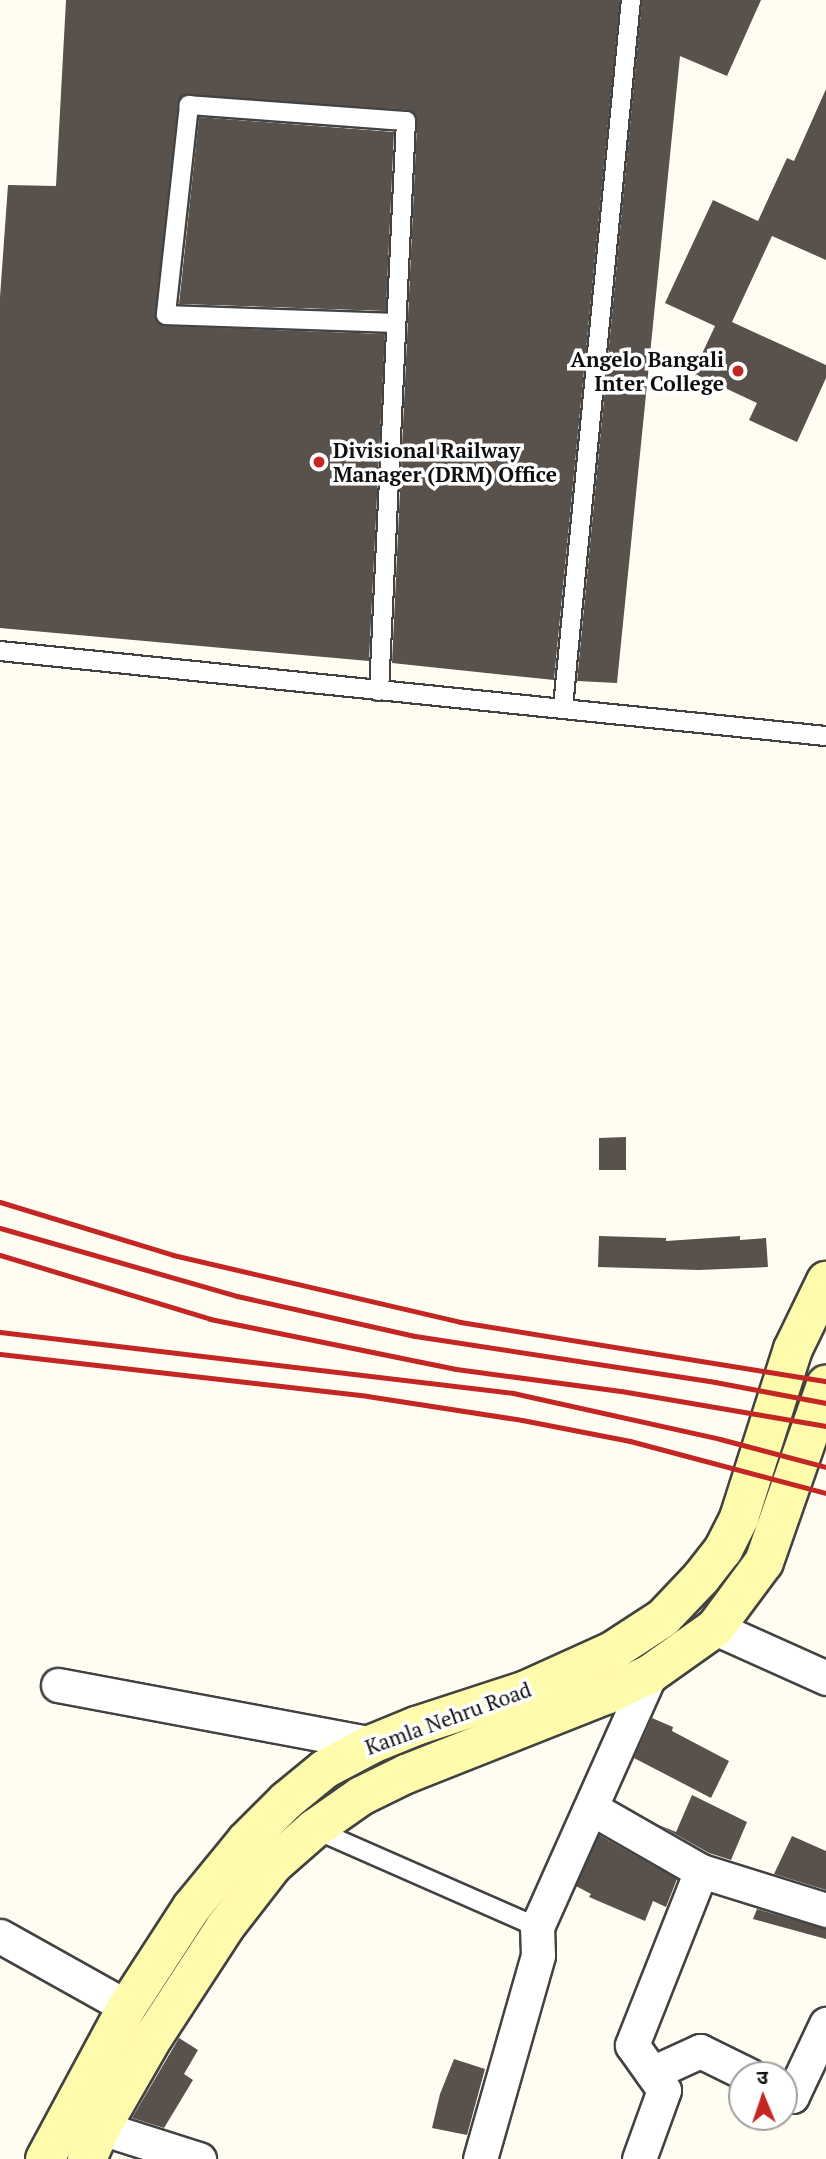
<!DOCTYPE html>
<html>
<head>
<meta charset="utf-8">
<style>
  body { margin:0 }
  #map { position:relative; width:826px; height:2159px; overflow:hidden; background:#fffdf2; font-family:"PT Serif","Noto Sans Devanagari",serif }
  div>[style] { position:absolute }
  .building>* { inset:0; background:#59514b }
  .roads { filter:drop-shadow(2px 0 #424242) drop-shadow(-2px 0 #424242) drop-shadow(0 2px #424242) drop-shadow(0 -2px #424242) }
  .lane>* { height:18px; margin:-9px; padding:0 9px; transform-origin:9px; border-radius:9px; background:#fff }
  .street>* { height:33px; margin:-16.5px; padding:0 16.5px; transform-origin:16.5px; border-radius:16.5px; background:#fff }
  .secondary>* { height:38px; margin:-19px; padding:0 19px; transform-origin:19px; border-radius:19px; background:#fffbad }
  .rail>* { height:5px; margin:-2.5px; padding:0 2.5px; transform-origin:2.5px; border-radius:2.5px; background:#c42623 }
  .dots>* { width:19px; height:19px; translate:-50% -50%; box-sizing:border-box; border:4px solid #fff; border-radius:50% }
  span { translate:-50% -50%; white-space:nowrap; text-align:center; line-height:1.15; -webkit-text-stroke:7px #fff; paint-order:stroke }
  .poi-label { font-size:21px; color:#0f0f0f; font-weight:700 }
  .right { translate:-100% -50%; text-align:right }
  .left { translate:0 -50%; text-align:left }
  .street-label { font-size:21px; color:#0f0f0f }
  .north { position:absolute; left:728px; top:2061px; width:70px; height:70px; box-sizing:border-box; background:#fff; border:2px solid #9f9f9f; border-radius:50%; rotate:358deg; font-size:19px; font-weight:700; line-height:28px; text-align:center; color:#0f0f0f }
  .north::after { content:''; display:block; margin:auto; width:24px; height:32px; background:#c42623; clip-path:polygon(50% 0,100% 100%,50% 72%,0 100%) }
</style>
</head>
<body>
<div id="map">
  <div class="building">
    <div style="clip-path:polygon(66px 0,620px 0,554px 680px,392px 663px,417px 122px,416px 115px,407px 110px,184px 95px,178px 104px,155px 314px,159px 324px,166px 326px,385px 334px,369px 661px,0 628px,0 297px,8px 185px,56px 186px)"></div>
    <div style="clip-path:polygon(642px 0,761px 0,727px 76px,680px 56px,617px 683px,577px 681px)"></div>
    <div style="clip-path:polygon(826px 89px,826px 260px,772px 236px,732px 322px,826px 365px,826px 378px,797px 442px,749px 420px,757px 403px,693px 373px,715px 326px,665px 303px,713px 200px,758px 221px,787px 158px,794px 161px)"></div>
    <div style="clip-path:polygon(199px 117px,394px 132px,386px 311px,179px 304px)"></div>
    <div style="clip-path:polygon(626px 1137px,626px 1170px,599px 1170px,599px 1138px)"></div>
    <div style="clip-path:polygon(599px 1236px,666px 1238px,666px 1241px,740px 1236px,740px 1240px,766px 1238px,768px 1267px,699px 1270px,598px 1267px)"></div>
    <div style="clip-path:polygon(652px 1718px,673px 1727px,672px 1731px,729px 1761px,711px 1798px,634px 1758px)"></div>
    <div style="clip-path:polygon(692px 1795px,747px 1822px,731px 1860px,709px 1853px,659px 1825px,676px 1832px)"></div>
    <div style="clip-path:polygon(599px 1835px,677px 1879px,666px 1907px,653px 1901px,645px 1921px,589px 1897px,591px 1894px,576px 1886px)"></div>
    <div style="clip-path:polygon(792px 1836px,826px 1851px,826px 1890px,774px 1874px)"></div>
    <div style="clip-path:polygon(757px 1909px,826px 1929px,826px 1939px,753px 1919px)"></div>
    <div style="clip-path:polygon(179px 2038px,198px 2050px,184px 2074px,193px 2080px,164px 2128px,132px 2118px)"></div>
    <div style="clip-path:polygon(454px 2059px,485px 2069px,467px 2135px,432px 2128px,440px 2094px)"></div>
  </div>
  <div class="roads">
    <div class="lane">
      <div style="left:0;top:651px;width:830px;rotate:5.88deg"></div>
      <div style="left:379px;top:691px;width:571px;rotate:-87.29deg"></div>
      <div style="left:406px;top:121px;width:218px;rotate:-175.8deg"></div>
      <div style="left:189px;top:105px;width:211px;rotate:96.3deg"></div>
      <div style="left:166px;top:315px;width:229px;rotate:2deg"></div>
      <div style="left:563px;top:707px;width:710px;rotate:-84.51deg"></div>
      <div style="left:314px;top:1829px;width:244px;rotate:23.7deg"></div>
    </div>
    <div class="street">
      <div style="left:715px;top:1628px;width:122px;rotate:24.2deg"></div>
      <div style="left:58px;top:1685px;width:319px;rotate:10.6deg"></div>
      <div style="left:591px;top:1808px;width:127px;rotate:29.8deg"></div>
      <div style="left:0;top:1936px;width:145px;rotate:29.2deg"></div>
      <div style="left:652px;top:2073px;width:53px;rotate:-24.6deg"></div>
      <div style="left:700px;top:2051px;width:55px;rotate:26.1deg"></div>
      <div style="left:784px;top:2092px;width:9px;rotate:27deg"></div>
      <div style="left:792px;top:2096px;width:80px;rotate:-64.7deg"></div>
      <div style="left:101px;top:2128px;width:103px;rotate:17.6deg"></div>
      <div style="left:480px;top:2159px;width:212px;rotate:-74.1deg"></div>
      <div style="left:538px;top:1955px;width:28px;rotate:-92deg"></div>
      <div style="left:537px;top:1927px;width:277px;rotate:-65.9deg"></div>
      <div style="left:639px;top:2159px;width:73px;rotate:-70.1deg"></div>
      <div style="left:664px;top:2090px;width:55px;rotate:-125.4deg"></div>
      <div style="left:632px;top:2045px;width:187px;rotate:-68.4deg"></div>
      <div style="left:701px;top:1871px;width:131px;rotate:17.3deg"></div>
    </div>
    <div class="secondary">
      <div style="left:45px;top:2159px;width:173px;rotate:-61.7deg"></div>
      <div style="left:127px;top:2007px;width:119px;rotate:-57deg"></div>
      <div style="left:192px;top:1907px;width:85px;rotate:-50.7deg"></div>
      <div style="left:246px;top:1841px;width:57px;rotate:-45deg"></div>
      <div style="left:286px;top:1801px;width:50px;rotate:-39.4deg"></div>
      <div style="left:325px;top:1769px;width:53px;rotate:-28deg"></div>
      <div style="left:372px;top:1744px;width:48px;rotate:-22.2deg"></div>
      <div style="left:416px;top:1726px;width:116px;rotate:-18.1deg"></div>
      <div style="left:526px;top:1690px;width:97px;rotate:-24.4deg"></div>
      <div style="left:614px;top:1650px;width:59px;rotate:-33.1deg"></div>
      <div style="left:663px;top:1618px;width:55px;rotate:-46.5deg"></div>
      <div style="left:701px;top:1578px;width:36px;rotate:-52deg"></div>
      <div style="left:723px;top:1550px;width:36px;rotate:-63deg"></div>
      <div style="left:739px;top:1518px;width:177px;rotate:-72.3deg"></div>
      <div style="left:793px;top:1349px;width:76px;rotate:-64.1deg"></div>
      <div style="left:87px;top:2159px;width:34px;rotate:-66deg"></div>
      <div style="left:101px;top:2128px;width:106px;rotate:-60.1deg"></div>
      <div style="left:154px;top:2036px;width:130px;rotate:-56.9deg"></div>
      <div style="left:225px;top:1927px;width:78px;rotate:-52.3deg"></div>
      <div style="left:273px;top:1865px;width:55px;rotate:-41.3deg"></div>
      <div style="left:314px;top:1829px;width:57px;rotate:-35.1deg"></div>
      <div style="left:361px;top:1796px;width:50px;rotate:-26.1deg"></div>
      <div style="left:406px;top:1774px;width:215px;rotate:-21.6deg"></div>
      <div style="left:606px;top:1695px;width:49px;rotate:-25.5deg"></div>
      <div style="left:650px;top:1674px;width:80px;rotate:-35.3deg"></div>
      <div style="left:715px;top:1628px;width:82px;rotate:-53.4deg"></div>
      <div style="left:764px;top:1562px;width:188px;rotate:-70.7deg"></div>
    </div>
  </div>
  <div class="rail">
    <div style="left:0;top:1202px;width:181px;rotate:17deg"></div>
    <div style="left:173px;top:1255px;width:295px;rotate:13.1deg"></div>
    <div style="left:460px;top:1322px;width:371px;rotate:9.2deg"></div>
    <div style="left:0;top:1228px;width:247px;rotate:16deg"></div>
    <div style="left:237px;top:1296px;width:182px;rotate:12.7deg"></div>
    <div style="left:415px;top:1336px;width:304px;rotate:8.7deg"></div>
    <div style="left:715px;top:1382px;width:113px;rotate:10.7deg"></div>
    <div style="left:0;top:1255px;width:220px;rotate:16.9deg"></div>
    <div style="left:210px;top:1319px;width:251px;rotate:11.5deg"></div>
    <div style="left:456px;top:1369px;width:166px;rotate:7.6deg"></div>
    <div style="left:621px;top:1391px;width:208px;rotate:9.7deg"></div>
    <div style="left:0;top:1332px;width:517px;rotate:6.78deg"></div>
    <div style="left:513px;top:1393px;width:212px;rotate:12.5deg"></div>
    <div style="left:720px;top:1439px;width:110px;rotate:14.8deg"></div>
    <div style="left:0;top:1354px;width:369px;rotate:6.5deg"></div>
    <div style="left:367px;top:1396px;width:157px;rotate:8.8deg"></div>
    <div style="left:522px;top:1420px;width:110px;rotate:11deg"></div>
    <div style="left:630px;top:1441px;width:203px;rotate:14.9deg"></div>
  </div>
  <div class="dots">
    <div style="left:738px;top:371px;background:#c42623"></div>
    <div style="left:319px;top:462px;background:#c42623"></div>
  </div>
  <div class="poi-label">
    <span class="right" style="left:724px;top:371px">Angelo Bangali<br>Inter College</span>
    <span class="left" style="left:333px;top:462px">Divisional Railway<br>Manager (DRM) Office</span>
  </div>
  <div class="street-label">
    <span style="left:448px;top:1718px;rotate:-20deg">Kamla Nehru Road</span>
  </div>
  <div class="north">उ</div>
</div>
</body>
</html>
